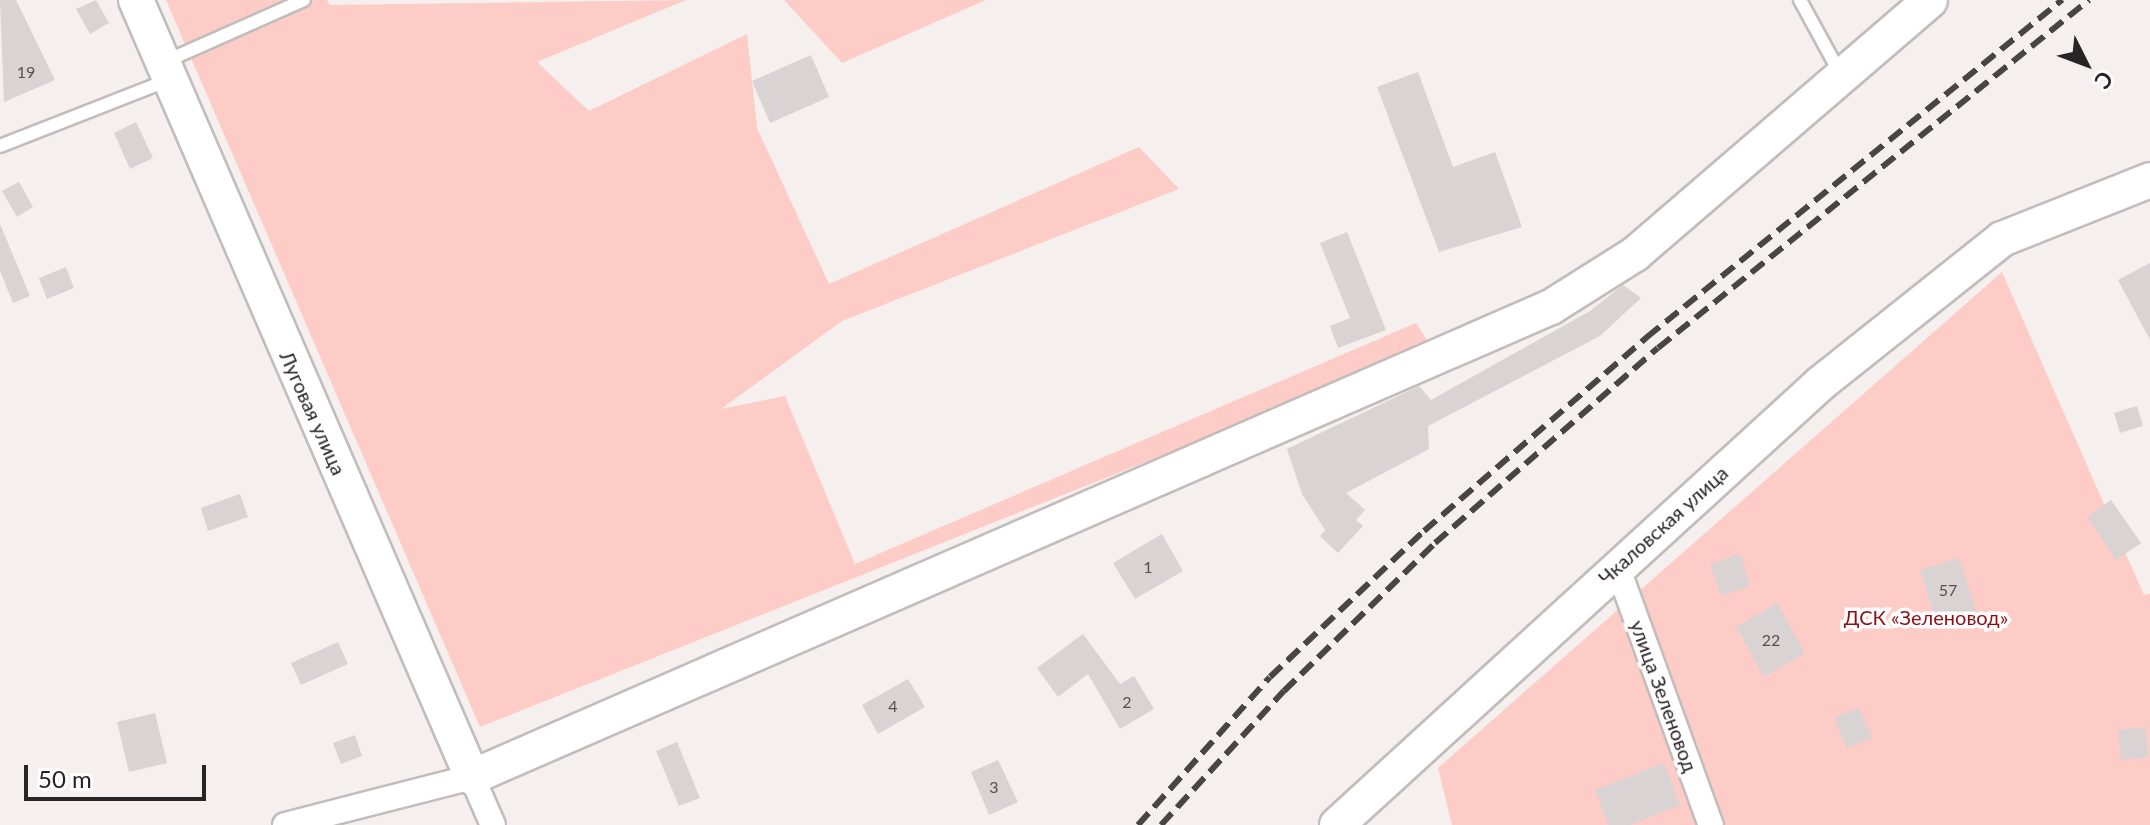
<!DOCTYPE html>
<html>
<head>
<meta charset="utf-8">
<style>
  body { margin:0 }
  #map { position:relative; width:2150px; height:825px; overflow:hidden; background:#f5efee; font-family:Lato,sans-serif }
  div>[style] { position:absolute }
  .green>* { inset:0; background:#fdccc6 }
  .building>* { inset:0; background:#d9d3d3 }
  .roads { filter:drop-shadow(2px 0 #c2bdbc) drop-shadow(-2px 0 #c2bdbc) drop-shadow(0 2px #c2bdbc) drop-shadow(0 -2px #c2bdbc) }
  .lane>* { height:12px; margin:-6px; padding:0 6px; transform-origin:6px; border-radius:6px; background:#fff }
  .street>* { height:24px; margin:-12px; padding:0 12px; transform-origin:12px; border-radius:12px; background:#fff }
  .secondary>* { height:34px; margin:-17px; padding:0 17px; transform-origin:17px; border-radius:17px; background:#fff }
  .rail>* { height:6px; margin-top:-3px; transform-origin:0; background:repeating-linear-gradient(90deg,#484545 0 16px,transparent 0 24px) }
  span { translate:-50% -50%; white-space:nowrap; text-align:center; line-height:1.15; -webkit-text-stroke:7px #fffdfd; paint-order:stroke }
  .number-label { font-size:16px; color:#535050 }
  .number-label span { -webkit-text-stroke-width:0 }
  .street-label { font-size:20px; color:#262424 }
  .park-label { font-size:20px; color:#891116 }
  .north { position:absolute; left:2046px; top:24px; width:80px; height:80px; -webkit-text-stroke:6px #fffdfd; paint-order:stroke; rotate:132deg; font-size:22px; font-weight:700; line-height:32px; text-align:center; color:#262424 }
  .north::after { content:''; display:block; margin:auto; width:28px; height:36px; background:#262424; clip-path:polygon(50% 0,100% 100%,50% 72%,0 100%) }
  .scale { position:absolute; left:24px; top:765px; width:182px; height:36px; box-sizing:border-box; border:4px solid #262424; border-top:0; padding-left:10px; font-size:24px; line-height:28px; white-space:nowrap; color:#262424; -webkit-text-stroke:6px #fffdfd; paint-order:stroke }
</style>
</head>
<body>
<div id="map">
  <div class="green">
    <div style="clip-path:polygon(166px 0,327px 0,330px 5px,686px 0,537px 62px,589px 111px,747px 34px,757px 128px,829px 284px,1139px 147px,1179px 189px,842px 321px,721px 409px,785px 396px,855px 564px,1416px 323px,1432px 348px,480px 727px)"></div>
    <div style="clip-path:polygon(784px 0,986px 0,842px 63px)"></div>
    <div style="clip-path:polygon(2002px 272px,2144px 595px,2150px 594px,2150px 825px,1452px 825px,1438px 768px)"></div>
  </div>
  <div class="building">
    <div style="clip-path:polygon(0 0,16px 0,55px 80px,4px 102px)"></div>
    <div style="clip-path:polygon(96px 0,109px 23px,90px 34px,76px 9px)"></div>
    <div style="clip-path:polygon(811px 55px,829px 97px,770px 123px,752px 81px)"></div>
    <div style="clip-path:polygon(1418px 72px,1453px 167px,1495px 152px,1522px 227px,1439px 252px,1377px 87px)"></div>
    <div style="clip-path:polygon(136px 122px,153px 158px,130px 169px,114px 133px)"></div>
    <div style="clip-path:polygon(19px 182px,33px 207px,17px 217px,2px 191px)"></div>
    <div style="clip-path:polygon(0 224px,30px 296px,13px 303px,0 271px)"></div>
    <div style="clip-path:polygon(1347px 232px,1386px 330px,1338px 348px,1330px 326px,1350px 318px,1320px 243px)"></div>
    <div style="clip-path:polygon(2150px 263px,2150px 340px,2118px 280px)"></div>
    <div style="clip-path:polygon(66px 267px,74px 288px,47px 299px,39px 278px)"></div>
    <div style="clip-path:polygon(1623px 285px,1641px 298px,1600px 336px,1428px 426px,1429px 449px,1346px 493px,1365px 510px,1356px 520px,1363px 526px,1338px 553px,1320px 536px,1325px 530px,1302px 494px,1287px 449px,1419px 386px,1431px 400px,1590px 311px)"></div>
    <div style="clip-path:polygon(2137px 406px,2143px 426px,2120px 433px,2114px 413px)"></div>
    <div style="clip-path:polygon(240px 494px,248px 517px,208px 531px,201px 508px)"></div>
    <div style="clip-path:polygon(2111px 500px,2141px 543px,2116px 560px,2087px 517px)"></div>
    <div style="clip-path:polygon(1162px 534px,1183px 571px,1135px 599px,1113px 563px)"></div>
    <div style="clip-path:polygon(1740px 554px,1750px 586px,1721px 596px,1710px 564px)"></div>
    <div style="clip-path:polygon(1959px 558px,1976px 610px,1937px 623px,1920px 570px)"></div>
    <div style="clip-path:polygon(1777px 603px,1805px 653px,1764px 677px,1736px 627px)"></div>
    <div style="clip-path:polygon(1083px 634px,1120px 684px,1134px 676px,1154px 709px,1120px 729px,1088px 674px,1058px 697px,1037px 668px)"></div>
    <div style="clip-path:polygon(338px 642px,348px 664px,301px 685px,291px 663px)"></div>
    <div style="clip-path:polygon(908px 679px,925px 707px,878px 734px,862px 705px)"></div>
    <div style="clip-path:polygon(1859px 708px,1872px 738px,1847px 748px,1834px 718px)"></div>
    <div style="clip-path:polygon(155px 713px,167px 763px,129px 772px,117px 722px)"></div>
    <div style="clip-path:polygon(2145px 727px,2148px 757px,2121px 760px,2118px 730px)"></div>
    <div style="clip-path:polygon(355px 735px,362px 756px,341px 764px,333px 743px)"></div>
    <div style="clip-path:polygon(677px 742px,700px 798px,679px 806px,656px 751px)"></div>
    <div style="clip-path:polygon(998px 760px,1018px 802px,989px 815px,971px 772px)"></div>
    <div style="clip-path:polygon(1664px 763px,1680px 805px,1630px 825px,1608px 825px,1595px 790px)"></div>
  </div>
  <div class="roads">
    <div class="lane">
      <div style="left:1800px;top:0;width:83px;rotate:61.3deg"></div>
      <div style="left:164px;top:62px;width:153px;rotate:-23.9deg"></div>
      <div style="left:0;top:146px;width:180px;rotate:-21.4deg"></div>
    </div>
    <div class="street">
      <div style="left:1617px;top:566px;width:276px;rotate:70.1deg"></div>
      <div style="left:285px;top:825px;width:193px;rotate:-14.4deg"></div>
      <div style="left:472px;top:777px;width:52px;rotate:66.4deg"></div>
    </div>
    <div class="secondary">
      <div style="left:136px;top:0;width:847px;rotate:66.61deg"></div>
      <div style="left:472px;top:777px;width:1177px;rotate:-23.54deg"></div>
      <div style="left:1551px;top:307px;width:99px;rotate:-32.2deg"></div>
      <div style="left:1635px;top:254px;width:389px;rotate:-40.7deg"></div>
      <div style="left:1337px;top:825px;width:655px;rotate:-42.4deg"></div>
      <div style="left:1821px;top:383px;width:231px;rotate:-38.5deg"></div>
      <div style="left:2002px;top:239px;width:159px;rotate:-21.7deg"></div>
    </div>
  </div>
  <div class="rail">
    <div style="left:1138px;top:825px;width:198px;rotate:-48.3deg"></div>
    <div style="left:1270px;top:677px;width:212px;rotate:-43.5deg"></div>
    <div style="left:1424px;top:531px;width:296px;rotate:-41deg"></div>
    <div style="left:1647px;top:337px;width:535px;rotate:-39.08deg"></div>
    <div style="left:1161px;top:825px;width:182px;rotate:-47.5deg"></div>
    <div style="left:1284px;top:691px;width:211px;rotate:-44.4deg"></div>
    <div style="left:1435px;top:543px;width:296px;rotate:-41.2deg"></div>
    <div style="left:1658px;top:348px;width:554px;rotate:-38.92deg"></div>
  </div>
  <div class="number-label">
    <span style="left:26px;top:72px">19</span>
    <span style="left:1148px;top:567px">1</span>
    <span style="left:1948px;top:590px">57</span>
    <span style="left:1771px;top:640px">22</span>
    <span style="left:1127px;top:702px">2</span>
    <span style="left:893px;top:706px">4</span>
    <span style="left:994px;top:787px">3</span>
  </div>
  <div class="street-label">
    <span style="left:313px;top:413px;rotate:66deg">Луговая улица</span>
    <span style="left:1663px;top:525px;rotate:-42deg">Чкаловская улица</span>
    <span style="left:1664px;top:696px;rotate:70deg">улица Зеленовод</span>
  </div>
  <div class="park-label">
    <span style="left:1926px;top:617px">ДСК «Зеленовод»</span>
  </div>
  <div class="north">С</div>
  <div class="scale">50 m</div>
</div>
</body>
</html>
